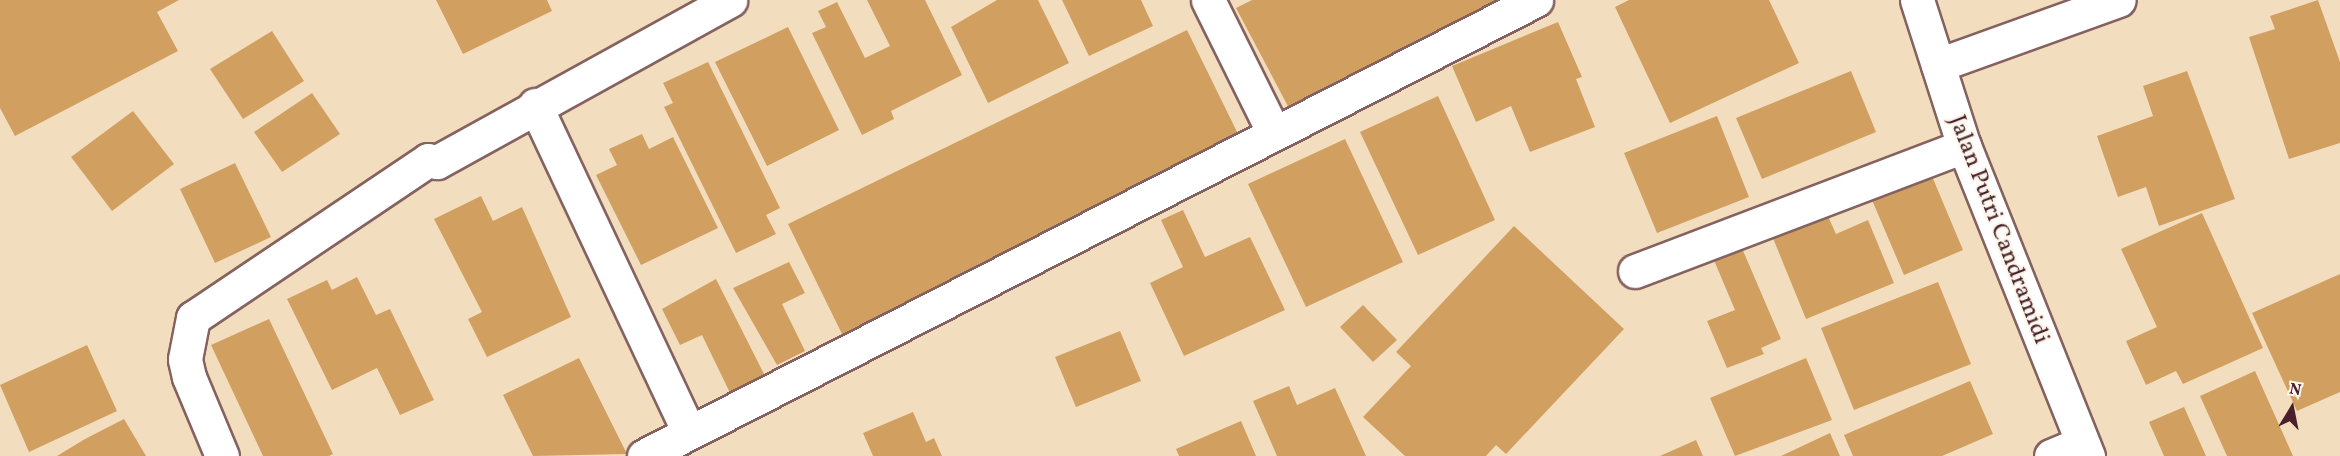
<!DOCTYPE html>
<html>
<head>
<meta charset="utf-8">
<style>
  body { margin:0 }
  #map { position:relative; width:2340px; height:456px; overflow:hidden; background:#f3ddbf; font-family:Vollkorn,serif }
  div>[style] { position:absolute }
  .building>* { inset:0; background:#d1a060 }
  .roads { filter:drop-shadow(2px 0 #85625f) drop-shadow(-2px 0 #85625f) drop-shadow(0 2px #85625f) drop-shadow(0 -2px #85625f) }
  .minor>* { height:33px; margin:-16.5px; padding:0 16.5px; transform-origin:16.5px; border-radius:16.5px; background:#fff }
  span { translate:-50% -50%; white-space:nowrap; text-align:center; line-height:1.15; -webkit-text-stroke:4.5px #fbf7ec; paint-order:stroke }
  .street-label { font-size:24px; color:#4a1f2b }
  .north { position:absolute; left:2262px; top:378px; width:60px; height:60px; -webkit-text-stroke:4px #fbf7ec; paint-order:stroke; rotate:10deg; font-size:16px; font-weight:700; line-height:24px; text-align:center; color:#4a1f2b }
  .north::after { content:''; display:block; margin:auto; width:21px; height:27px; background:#4a1f2b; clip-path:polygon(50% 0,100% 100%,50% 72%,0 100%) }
</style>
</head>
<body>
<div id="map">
  <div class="building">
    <div style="clip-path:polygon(0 0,179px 0,157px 12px,178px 51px,15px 136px,0 108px)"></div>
    <div style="clip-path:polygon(436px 0,547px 0,552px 11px,463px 54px)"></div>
    <div style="clip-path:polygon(867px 0,925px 0,962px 75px,891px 111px,894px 119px,862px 135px,812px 33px,826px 27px,818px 11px,837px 2px,865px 58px,890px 46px)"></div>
    <div style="clip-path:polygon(997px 0,1038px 0,1069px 63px,988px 103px,951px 27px)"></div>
    <div style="clip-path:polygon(1062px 0,1141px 0,1153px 26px,1089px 56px)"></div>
    <div style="clip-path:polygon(1252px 0,1505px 0,1291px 112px,1236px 8px)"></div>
    <div style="clip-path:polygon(1629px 0,1769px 0,1799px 63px,1670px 123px,1615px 7px)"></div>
    <div style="clip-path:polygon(2318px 0,2340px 62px,2340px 143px,2289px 159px,2249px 37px,2275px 29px,2270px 16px)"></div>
    <div style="clip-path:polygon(1558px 22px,1582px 77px,1576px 79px,1595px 127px,1530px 152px,1511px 106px,1476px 122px,1452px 66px)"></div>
    <div style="clip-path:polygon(788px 27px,839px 130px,767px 166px,715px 62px)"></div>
    <div style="clip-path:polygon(1187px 30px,1241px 140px,842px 334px,788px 224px)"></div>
    <div style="clip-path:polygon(272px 31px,304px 81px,243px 119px,210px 69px)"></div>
    <div style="clip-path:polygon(708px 62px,780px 208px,766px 215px,776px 234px,736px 253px,664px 107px,673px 103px,663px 83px)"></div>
    <div style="clip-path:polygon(1851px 71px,1876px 132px,1762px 179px,1736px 118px)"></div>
    <div style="clip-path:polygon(2187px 71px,2235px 199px,2159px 226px,2146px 187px,2118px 197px,2097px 136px,2153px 116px,2143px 86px)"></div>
    <div style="clip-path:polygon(312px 93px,340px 134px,282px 172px,254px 132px)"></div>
    <div style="clip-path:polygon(1438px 96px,1495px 220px,1418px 255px,1360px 132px)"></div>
    <div style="clip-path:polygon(133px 111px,174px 164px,112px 211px,71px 157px)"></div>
    <div style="clip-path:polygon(1717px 116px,1749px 197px,1657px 233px,1624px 153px)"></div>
    <div style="clip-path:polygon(642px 134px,649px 149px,673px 137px,718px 228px,641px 265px,596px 175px,617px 165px,609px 149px)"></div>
    <div style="clip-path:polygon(1345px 139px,1403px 262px,1306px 307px,1248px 184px)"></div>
    <div style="clip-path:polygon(1926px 162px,1963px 250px,1904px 275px,1866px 186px)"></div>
    <div style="clip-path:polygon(235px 163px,271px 237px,215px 263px,180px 189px)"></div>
    <div style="clip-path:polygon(481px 196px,493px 221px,522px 207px,571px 317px,487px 357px,468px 319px,482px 312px,434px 219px)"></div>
    <div style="clip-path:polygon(1822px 203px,1836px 234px,1868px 220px,1894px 283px,1806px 319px,1768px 226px)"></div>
    <div style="clip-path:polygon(1183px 210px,1205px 257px,1250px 237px,1285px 310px,1184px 356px,1150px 283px,1183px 267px,1161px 220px)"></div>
    <div style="clip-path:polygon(2202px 213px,2263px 348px,2183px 384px,2176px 371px,2146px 385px,2126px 341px,2157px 327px,2121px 249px)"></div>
    <div style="clip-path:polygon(1514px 226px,1624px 329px,1506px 454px,1496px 445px,1486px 456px,1405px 456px,1363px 417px,1411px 366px,1396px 352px)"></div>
    <div style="clip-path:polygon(1741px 246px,1781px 339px,1761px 348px,1764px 354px,1727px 368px,1707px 321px,1735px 310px,1713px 258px)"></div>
    <div style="clip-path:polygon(789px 262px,805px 293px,782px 304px,805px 351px,777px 365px,733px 288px)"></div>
    <div style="clip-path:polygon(2340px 274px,2340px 392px,2297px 411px,2252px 313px)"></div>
    <div style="clip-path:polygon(357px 277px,376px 315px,390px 309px,434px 400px,400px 415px,377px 368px,332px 390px,287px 299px,327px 280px,332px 290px)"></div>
    <div style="clip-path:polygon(716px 279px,767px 380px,732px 397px,702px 335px,680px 345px,662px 309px)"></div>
    <div style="clip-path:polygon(1938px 282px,1971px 364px,1854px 410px,1821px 328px)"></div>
    <div style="clip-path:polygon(1363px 305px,1397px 340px,1373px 362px,1340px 327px)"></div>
    <div style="clip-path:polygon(269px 319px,333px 454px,329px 456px,263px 456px,211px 345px)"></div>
    <div style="clip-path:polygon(1120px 331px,1141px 381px,1076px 407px,1055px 357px)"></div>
    <div style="clip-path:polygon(87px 345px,117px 411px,29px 452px,0 385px)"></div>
    <div style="clip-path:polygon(579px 358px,627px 454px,533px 456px,503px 395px)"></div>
    <div style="clip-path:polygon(1806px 358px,1832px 420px,1735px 456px,1710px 398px)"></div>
    <div style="clip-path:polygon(2255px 371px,2293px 456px,2227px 456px,2200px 396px)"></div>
    <div style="clip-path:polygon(1970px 381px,1993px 434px,1942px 456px,1853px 456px,1844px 435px)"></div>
    <div style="clip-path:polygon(1289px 386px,1297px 405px,1335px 388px,1366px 456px,1277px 456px,1253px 401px)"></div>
    <div style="clip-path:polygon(2184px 407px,2206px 456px,2164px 456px,2149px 422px)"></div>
    <div style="clip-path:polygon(913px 412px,926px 442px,934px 438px,942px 456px,873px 456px,863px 433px)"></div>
    <div style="clip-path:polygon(124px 419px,146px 456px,57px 456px,85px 439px)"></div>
    <div style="clip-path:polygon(1241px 421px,1256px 456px,1179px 456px,1176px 449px)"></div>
    <div style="clip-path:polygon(1830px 433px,1840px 456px,1781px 456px)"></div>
    <div style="clip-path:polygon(1696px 440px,1703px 456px,1660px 456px)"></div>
  </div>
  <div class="roads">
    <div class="minor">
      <div style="left:1208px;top:0;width:146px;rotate:63.6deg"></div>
      <div style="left:1917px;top:0;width:153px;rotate:72.2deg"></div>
      <div style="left:1964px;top:146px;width:334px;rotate:68.2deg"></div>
      <div style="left:1938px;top:65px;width:192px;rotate:-19.8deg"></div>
      <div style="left:535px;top:105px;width:361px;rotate:64.8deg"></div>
      <div style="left:1635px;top:271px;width:352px;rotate:-20.8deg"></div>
      <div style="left:222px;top:456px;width:86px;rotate:-112.7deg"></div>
      <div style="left:189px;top:377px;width:18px;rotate:-103deg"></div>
      <div style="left:185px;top:359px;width:42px;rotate:-79deg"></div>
      <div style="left:193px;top:318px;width:283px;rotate:-33.9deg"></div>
      <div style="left:428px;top:160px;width:9px;rotate:13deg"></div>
      <div style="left:437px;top:162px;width:335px;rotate:-28.9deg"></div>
      <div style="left:644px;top:456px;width:1002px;rotate:-27.08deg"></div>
      <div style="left:2051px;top:456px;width:33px;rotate:-23deg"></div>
    </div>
  </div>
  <div class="street-label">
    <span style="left:1998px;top:230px;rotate:69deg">Jalan Putri Candramidi</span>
  </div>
  <div class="north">N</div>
</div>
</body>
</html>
